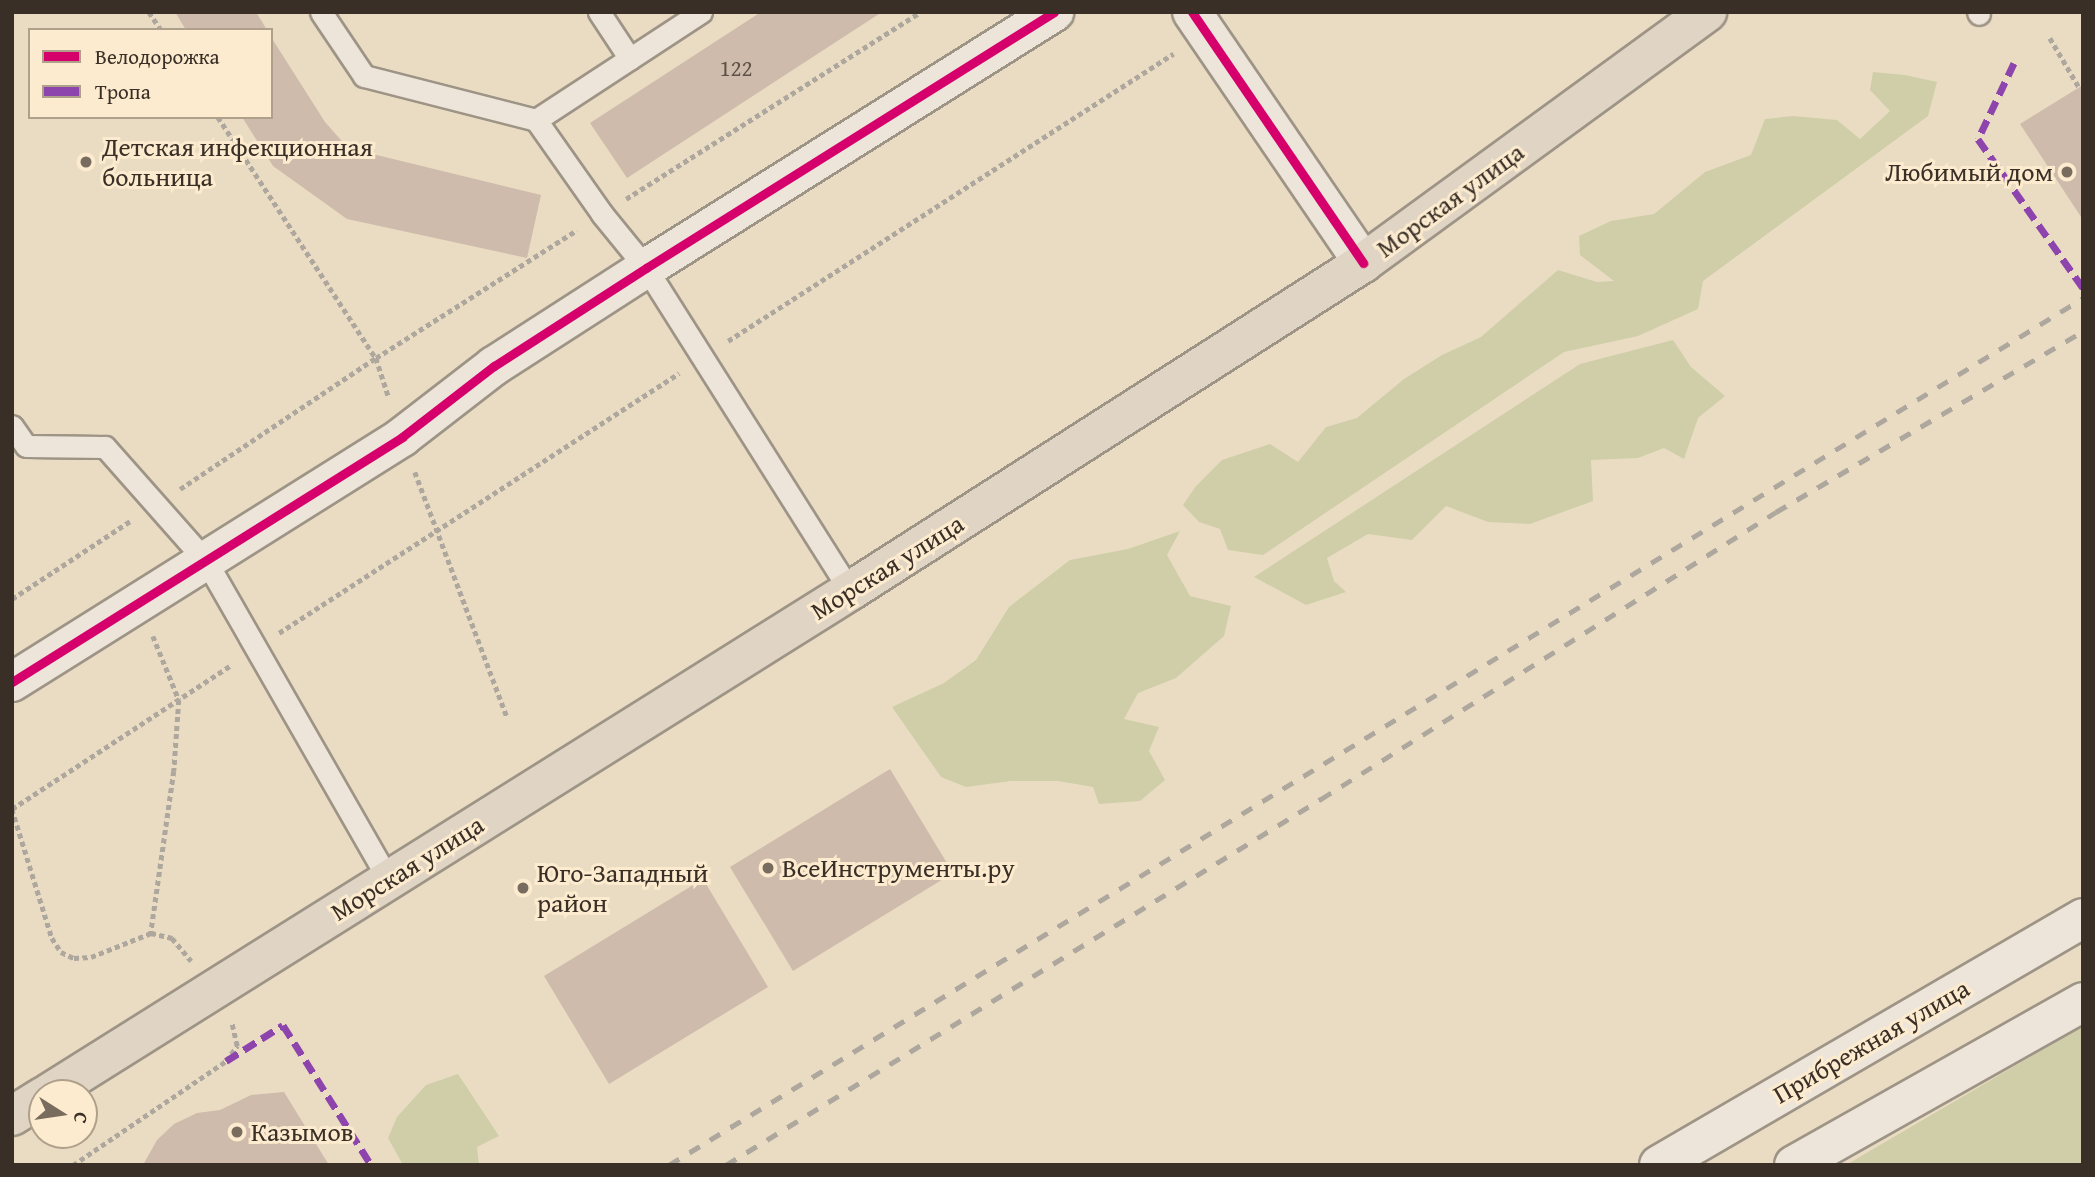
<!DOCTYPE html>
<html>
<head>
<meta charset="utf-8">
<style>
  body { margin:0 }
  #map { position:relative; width:2095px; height:1177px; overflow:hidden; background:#eadcc3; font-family:"Gentium Book Plus",serif }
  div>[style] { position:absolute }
  .green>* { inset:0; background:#cfcea8 }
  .building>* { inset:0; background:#cebbab }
  .path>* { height:4.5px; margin-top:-2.25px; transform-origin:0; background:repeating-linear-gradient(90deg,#aea79d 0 5px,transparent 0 8.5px) }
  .roads { filter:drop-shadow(2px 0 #9e9486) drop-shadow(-2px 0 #9e9486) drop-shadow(0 2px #9e9486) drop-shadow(0 -2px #9e9486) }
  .service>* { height:21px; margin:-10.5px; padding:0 10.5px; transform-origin:10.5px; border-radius:10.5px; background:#ede5d9 }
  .minor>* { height:38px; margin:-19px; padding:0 19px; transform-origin:19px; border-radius:19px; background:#ede5d9 }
  .secondary>* { height:38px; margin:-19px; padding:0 19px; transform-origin:19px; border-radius:19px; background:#ede5d9 }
  .primary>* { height:38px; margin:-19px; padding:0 19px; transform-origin:19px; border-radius:19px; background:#e0d5c4 }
  .rail>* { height:5px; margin-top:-2.5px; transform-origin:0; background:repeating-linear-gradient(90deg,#aea79d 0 12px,transparent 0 24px) }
  .quiet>* { height:7px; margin-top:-3.5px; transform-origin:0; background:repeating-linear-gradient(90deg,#8e44ad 0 14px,transparent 0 21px) }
  .cycleway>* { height:9px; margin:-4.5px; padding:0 4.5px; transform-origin:4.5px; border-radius:4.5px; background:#d6006c }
  .dots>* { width:19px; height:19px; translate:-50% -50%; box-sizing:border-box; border:4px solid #fcebce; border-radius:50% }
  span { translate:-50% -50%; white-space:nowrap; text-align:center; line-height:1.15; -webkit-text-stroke:6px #fcebce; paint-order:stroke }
  .number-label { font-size:23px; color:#5e5248 }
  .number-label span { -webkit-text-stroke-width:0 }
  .poi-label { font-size:26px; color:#392f27 }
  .left { translate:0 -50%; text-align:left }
  .right { translate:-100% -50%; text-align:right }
  .street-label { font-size:26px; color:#392f27 }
  .frame { position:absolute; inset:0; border:14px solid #392f27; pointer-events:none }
  .legend { position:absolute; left:28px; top:28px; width:245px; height:91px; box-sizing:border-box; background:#fcebce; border:2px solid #aea08b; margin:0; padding:9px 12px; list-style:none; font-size:21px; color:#392f27 }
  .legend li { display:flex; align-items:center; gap:14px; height:35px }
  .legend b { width:35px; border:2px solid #aea08b }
  .north { position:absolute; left:28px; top:1079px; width:70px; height:70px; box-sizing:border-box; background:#fcebce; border:2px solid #aea08b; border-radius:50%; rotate:102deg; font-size:19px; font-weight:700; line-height:28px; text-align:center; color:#392f27 }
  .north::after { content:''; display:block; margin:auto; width:24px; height:32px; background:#776c5e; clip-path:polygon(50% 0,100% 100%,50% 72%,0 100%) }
</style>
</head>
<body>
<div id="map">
  <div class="green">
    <div style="clip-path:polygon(1873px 72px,1905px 75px,1937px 82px,1928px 116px,1703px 281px,1698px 309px,1638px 336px,1564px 352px,1263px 555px,1228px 550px,1220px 529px,1199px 522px,1183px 505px,1196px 486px,1222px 460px,1270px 444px,1298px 462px,1326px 427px,1357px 418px,1404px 379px,1442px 355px,1481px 337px,1558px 270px,1597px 282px,1614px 281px,1580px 255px,1579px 236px,1611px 221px,1654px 214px,1705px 172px,1751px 155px,1765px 119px,1793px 116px,1837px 120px,1860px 139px,1890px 111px,1870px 90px)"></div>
    <div style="clip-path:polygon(1673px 340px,1691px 367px,1725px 396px,1698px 418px,1684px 459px,1664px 448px,1638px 458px,1591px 460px,1593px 501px,1530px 524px,1488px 522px,1446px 506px,1412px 540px,1368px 534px,1327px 558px,1334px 581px,1346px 592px,1306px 605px,1254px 577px,1580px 364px)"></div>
    <div style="clip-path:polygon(1180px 531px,1167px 555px,1190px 596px,1231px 606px,1224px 636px,1176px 678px,1138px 693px,1124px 719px,1159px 727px,1149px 751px,1165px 780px,1140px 801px,1099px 804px,1093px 787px,1058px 781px,1011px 781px,966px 787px,941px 777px,892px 707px,944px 683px,976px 660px,1009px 607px,1070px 560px,1128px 549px)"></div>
    <div style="clip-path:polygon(2083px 1026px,2083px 1165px,1846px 1165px)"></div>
    <div style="clip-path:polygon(458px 1074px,499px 1136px,477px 1147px,479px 1165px,403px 1165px,388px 1138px,397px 1117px,426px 1085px)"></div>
  </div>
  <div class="building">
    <div style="clip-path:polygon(175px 12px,256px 12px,267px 30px,186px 30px)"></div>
    <div style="clip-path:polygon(761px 12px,882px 12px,627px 178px,590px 123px)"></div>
    <div style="clip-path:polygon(271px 37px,325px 122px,348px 148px,541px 195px,527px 258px,347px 219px,273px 166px,242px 117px,271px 117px)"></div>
    <div style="clip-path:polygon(2083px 85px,2083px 220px,2020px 124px)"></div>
    <div style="clip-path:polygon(890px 769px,953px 873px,793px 971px,730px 867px)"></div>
    <div style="clip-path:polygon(703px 879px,768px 987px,609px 1084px,544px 976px)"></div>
    <div style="clip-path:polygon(284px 1092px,329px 1165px,143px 1165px,157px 1140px,174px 1124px,197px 1113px,220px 1110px,251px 1095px)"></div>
  </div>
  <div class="path">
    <div style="left:149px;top:12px;width:22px;rotate:56deg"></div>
    <div style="left:2050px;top:38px;width:57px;rotate:59.4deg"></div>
    <div style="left:218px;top:117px;width:288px;rotate:56.8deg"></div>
    <div style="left:376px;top:358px;width:42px;rotate:72deg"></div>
    <div style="left:626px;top:199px;width:349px;rotate:-32.4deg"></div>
    <div style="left:728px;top:341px;width:530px;rotate:-32.82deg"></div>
    <div style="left:415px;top:472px;width:262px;rotate:69.4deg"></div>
    <div style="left:180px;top:489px;width:236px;rotate:-33.8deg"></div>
    <div style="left:376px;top:358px;width:238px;rotate:-32.5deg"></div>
    <div style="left:12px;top:599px;width:144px;rotate:-33.4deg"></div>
    <div style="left:279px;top:633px;width:477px;rotate:-33deg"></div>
    <div style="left:153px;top:636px;width:69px;rotate:67.9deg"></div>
    <div style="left:179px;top:700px;width:71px;rotate:94deg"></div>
    <div style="left:174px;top:771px;width:164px;rotate:98.1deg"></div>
    <div style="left:151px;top:933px;width:22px;rotate:13deg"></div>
    <div style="left:172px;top:938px;width:30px;rotate:50deg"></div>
    <div style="left:12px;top:809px;width:262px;rotate:-33.3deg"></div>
    <div style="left:12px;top:809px;width:135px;rotate:72.8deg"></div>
    <div style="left:52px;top:938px;width:17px;rotate:57deg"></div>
    <div style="left:61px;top:952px;width:14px;rotate:25deg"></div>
    <div style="left:74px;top:958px;width:17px;rotate:-3deg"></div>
    <div style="left:91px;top:957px;width:65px;rotate:-21.8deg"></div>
    <div style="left:73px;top:1165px;width:185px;rotate:-34.2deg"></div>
    <div style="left:226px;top:1061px;width:19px;rotate:-54deg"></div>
    <div style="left:237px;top:1046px;width:23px;rotate:-103deg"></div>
  </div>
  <div class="roads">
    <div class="service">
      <div style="left:321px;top:12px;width:77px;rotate:56.1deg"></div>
      <div style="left:364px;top:76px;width:178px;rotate:14.3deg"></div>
      <div style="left:599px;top:12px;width:56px;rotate:56.6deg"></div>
      <div style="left:701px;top:12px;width:197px;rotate:146.8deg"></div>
      <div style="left:536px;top:120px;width:115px;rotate:54.9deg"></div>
      <div style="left:602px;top:214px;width:70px;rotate:50.8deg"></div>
      <div style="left:646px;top:268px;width:382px;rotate:57.7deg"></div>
      <div style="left:1978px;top:12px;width:2px;rotate:63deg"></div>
      <div style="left:12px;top:426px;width:24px;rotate:55deg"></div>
      <div style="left:26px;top:446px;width:79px;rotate:0.7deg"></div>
      <div style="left:105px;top:447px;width:152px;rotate:48.5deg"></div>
      <div style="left:206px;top:561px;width:366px;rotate:60.2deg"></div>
    </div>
    <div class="minor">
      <div style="left:1192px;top:12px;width:304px;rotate:55.7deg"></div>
      <div style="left:12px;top:682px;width:461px;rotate:-32.1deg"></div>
      <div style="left:402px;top:437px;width:116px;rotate:-37.7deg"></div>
      <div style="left:494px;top:366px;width:181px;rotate:-32.8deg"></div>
      <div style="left:646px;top:268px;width:482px;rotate:-32.1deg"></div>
    </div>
    <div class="secondary">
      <div style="left:1659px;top:1165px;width:491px;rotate:-30.2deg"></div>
      <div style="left:1794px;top:1165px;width:332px;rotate:-29.4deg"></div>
    </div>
    <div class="primary">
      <div style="left:49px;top:1093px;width:945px;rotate:-32.08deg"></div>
      <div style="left:850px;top:591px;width:609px;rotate:-32.59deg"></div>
      <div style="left:1363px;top:263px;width:426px;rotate:-36.1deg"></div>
      <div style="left:12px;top:1116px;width:36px;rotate:-32deg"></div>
    </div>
  </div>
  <div class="rail">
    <div style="left:669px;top:1165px;width:1659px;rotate:-31.51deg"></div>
    <div style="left:726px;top:1165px;width:699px;rotate:-31.6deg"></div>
    <div style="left:1321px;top:799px;width:538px;rotate:-32.24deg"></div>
    <div style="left:1776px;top:512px;width:356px;rotate:-30.5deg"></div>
  </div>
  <div class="quiet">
    <div style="left:2014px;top:63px;width:84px;rotate:115.3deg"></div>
    <div style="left:1978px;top:139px;width:182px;rotate:54.8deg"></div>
    <div style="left:226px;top:1061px;width:67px;rotate:-32.3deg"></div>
    <div style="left:283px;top:1025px;width:165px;rotate:57.8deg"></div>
  </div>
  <div class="cycleway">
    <div style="left:1192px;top:12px;width:304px;rotate:55.7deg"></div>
    <div style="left:12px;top:682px;width:461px;rotate:-32.1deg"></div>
    <div style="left:402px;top:437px;width:116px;rotate:-37.7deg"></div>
    <div style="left:494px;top:366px;width:181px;rotate:-32.8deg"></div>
    <div style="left:646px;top:268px;width:482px;rotate:-32.1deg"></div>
  </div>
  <div class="dots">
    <div style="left:86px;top:162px;background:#776c5e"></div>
    <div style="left:2067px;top:172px;background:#776c5e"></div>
    <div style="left:768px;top:868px;background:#776c5e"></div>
    <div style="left:523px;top:888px;background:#776c5e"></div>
    <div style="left:237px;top:1132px;background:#776c5e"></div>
  </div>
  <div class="number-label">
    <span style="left:736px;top:68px">122</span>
  </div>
  <div class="poi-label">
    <span class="left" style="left:102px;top:162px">Детская инфекционная<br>больница</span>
    <span class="right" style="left:2053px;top:172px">Любимый дом</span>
    <span class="left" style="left:782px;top:868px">ВсеИнструменты.ру</span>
    <span class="left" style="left:537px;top:888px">Юго-Западный<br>район</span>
    <span class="left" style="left:251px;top:1132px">Казымов</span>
  </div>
  <div class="street-label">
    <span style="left:1450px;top:200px;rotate:-36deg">Морская улица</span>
    <span style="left:887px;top:567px;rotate:-32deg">Морская улица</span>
    <span style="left:407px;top:868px;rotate:-32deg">Морская улица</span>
    <span style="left:1871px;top:1041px;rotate:-30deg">Прибрежная улица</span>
  </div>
  <div class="frame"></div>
  <ul class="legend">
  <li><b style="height:9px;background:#d6006c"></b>Велодорожка</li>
  <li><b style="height:9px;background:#8e44ad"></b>Тропа</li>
  </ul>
  <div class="north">С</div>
</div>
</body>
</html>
